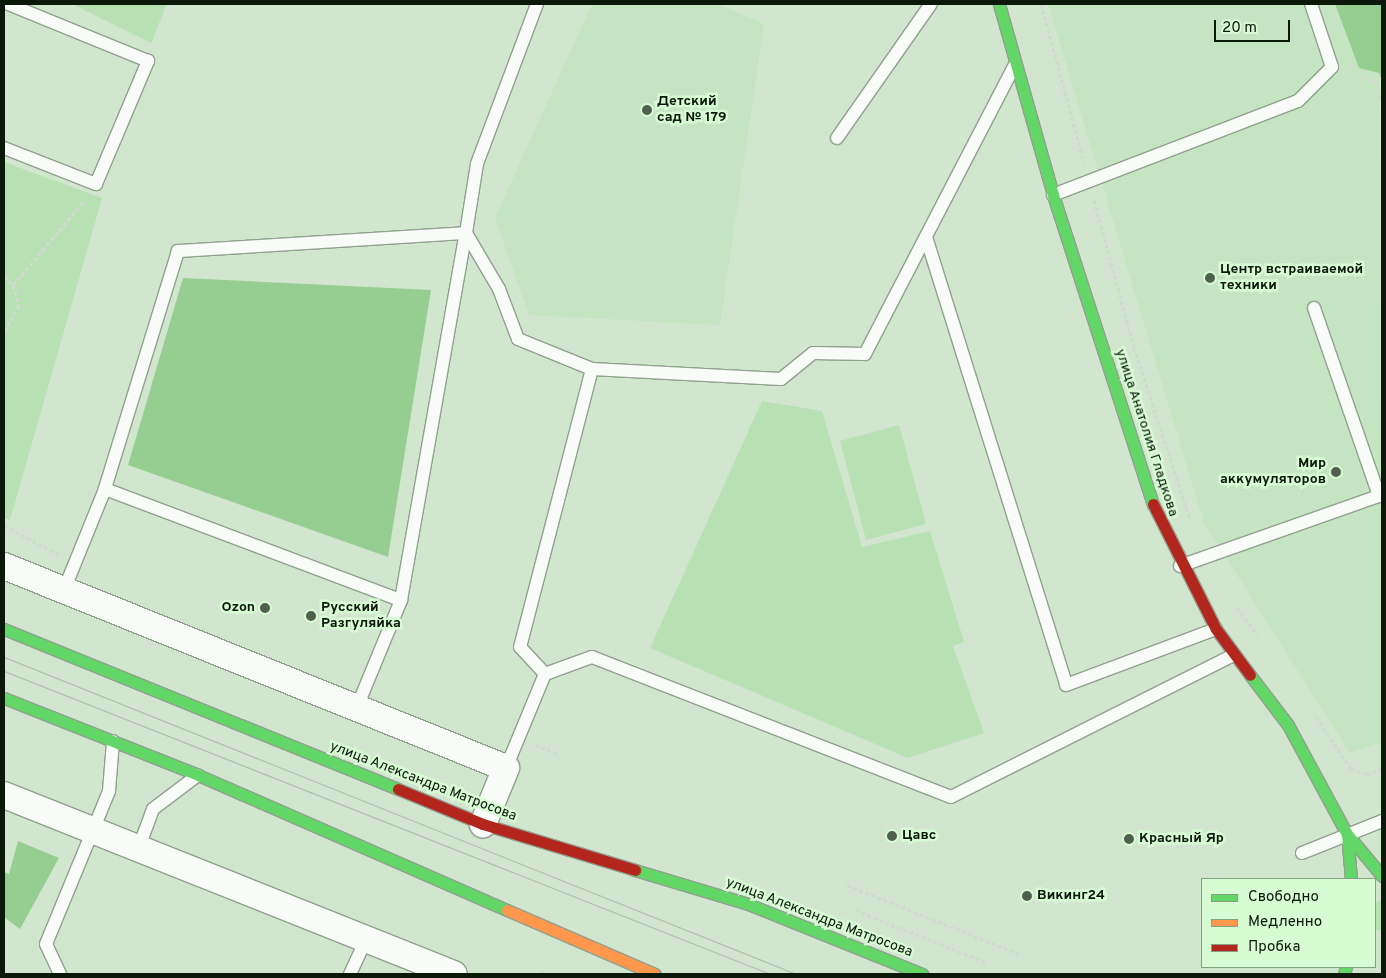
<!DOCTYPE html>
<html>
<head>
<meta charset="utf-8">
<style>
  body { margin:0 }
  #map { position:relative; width:1386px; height:978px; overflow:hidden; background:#d1e5cf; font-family:Overpass,sans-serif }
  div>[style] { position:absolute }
  .built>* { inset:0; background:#c5e4c1 }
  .green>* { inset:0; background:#b7e1b3 }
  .forest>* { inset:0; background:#96ce91 }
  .path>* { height:3px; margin-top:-1.5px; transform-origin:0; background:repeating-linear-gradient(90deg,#d3d9d2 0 4px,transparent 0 6.5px) }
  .roads { filter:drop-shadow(1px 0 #91a08f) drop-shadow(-1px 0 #91a08f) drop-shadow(0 1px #91a08f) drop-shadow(0 -1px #91a08f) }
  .lane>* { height:12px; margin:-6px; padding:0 6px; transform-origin:6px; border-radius:6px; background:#f8fbf8 }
  .street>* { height:26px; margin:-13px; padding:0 13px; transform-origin:13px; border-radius:13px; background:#f8fbf8 }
  .fast>* { height:11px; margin:-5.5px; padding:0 5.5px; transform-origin:5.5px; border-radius:5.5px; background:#63d668 }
  .slow>* { height:11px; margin:-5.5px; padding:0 5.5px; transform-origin:5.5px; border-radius:5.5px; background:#ff974d }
  .jam>* { height:11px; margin:-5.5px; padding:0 5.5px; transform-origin:5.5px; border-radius:5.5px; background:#b3261e }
  .tram>* { height:1px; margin:-0.5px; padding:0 0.5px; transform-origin:0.5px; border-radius:0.5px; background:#b2b6b1 }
  .dots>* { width:14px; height:14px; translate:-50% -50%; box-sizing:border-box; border:2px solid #d7fbd3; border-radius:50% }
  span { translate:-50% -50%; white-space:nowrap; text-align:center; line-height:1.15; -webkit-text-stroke:5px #d7fbd3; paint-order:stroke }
  .poi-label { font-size:14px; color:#0b180a; font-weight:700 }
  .left { translate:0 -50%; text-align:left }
  .right { translate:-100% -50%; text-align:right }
  .street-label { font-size:14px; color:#0b180a }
  .frame { position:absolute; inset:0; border:5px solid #0b180a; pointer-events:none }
  .legend { position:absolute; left:1201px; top:878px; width:175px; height:90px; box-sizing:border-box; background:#d7fbd3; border:1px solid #85a083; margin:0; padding:6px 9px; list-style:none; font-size:15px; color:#0b180a }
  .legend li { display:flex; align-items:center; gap:10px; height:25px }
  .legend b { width:25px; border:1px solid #85a083 }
  .scale { position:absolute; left:1214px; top:20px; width:76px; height:22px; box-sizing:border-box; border:2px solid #0b180a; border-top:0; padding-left:6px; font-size:15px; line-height:18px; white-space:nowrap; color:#0b180a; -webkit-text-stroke:4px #d7fbd3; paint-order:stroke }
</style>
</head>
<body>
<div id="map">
  <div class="built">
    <div style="clip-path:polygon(592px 4px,717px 4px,764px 24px,720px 325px,529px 315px,495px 218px)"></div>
    <div style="clip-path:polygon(1048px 4px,1335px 4px,1359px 67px,1379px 73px,1382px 742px,1350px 753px,1204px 523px)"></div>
  </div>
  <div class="green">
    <div style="clip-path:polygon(72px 4px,167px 4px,151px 43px)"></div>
    <div style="clip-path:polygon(4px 162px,102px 198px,10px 520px,4px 518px)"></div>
    <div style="clip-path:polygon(762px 401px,822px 411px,862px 547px,930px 531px,964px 642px,953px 646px,984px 733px,908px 758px,650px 648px)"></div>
    <div style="clip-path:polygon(899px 425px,926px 524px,866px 540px,840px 441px)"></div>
    <div style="clip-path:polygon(1382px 899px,1382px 930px,1375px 930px,1375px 904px)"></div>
  </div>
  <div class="forest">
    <div style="clip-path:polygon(1335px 4px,1382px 4px,1382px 81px,1379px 73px,1359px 68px)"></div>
    <div style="clip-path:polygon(183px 278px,431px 290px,388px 557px,128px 465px)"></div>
    <div style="clip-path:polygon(18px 841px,59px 858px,20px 929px,4px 917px,4px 872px,9px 874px)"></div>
  </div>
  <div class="path">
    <div style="left:1041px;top:4px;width:164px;rotate:74.8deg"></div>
    <div style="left:1353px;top:63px;width:8px;rotate:76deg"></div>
    <div style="left:1355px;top:71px;width:23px;rotate:29deg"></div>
    <div style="left:1375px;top:82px;width:21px;rotate:71deg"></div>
    <div style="left:1094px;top:200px;width:152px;rotate:74.8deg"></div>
    <div style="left:1134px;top:347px;width:181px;rotate:72deg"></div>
    <div style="left:4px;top:276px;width:13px;rotate:45deg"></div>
    <div style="left:13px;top:285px;width:21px;rotate:73deg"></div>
    <div style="left:19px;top:305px;width:32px;rotate:118deg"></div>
    <div style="left:13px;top:285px;width:111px;rotate:-49.7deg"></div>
    <div style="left:4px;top:525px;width:63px;rotate:28.6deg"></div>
    <div style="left:1237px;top:608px;width:34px;rotate:53deg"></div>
    <div style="left:1316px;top:717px;width:63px;rotate:56.1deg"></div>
    <div style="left:1351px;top:769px;width:16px;rotate:18deg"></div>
    <div style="left:1366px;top:774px;width:17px;rotate:-17deg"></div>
    <div style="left:535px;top:745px;width:25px;rotate:21deg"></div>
    <div style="left:847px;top:885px;width:185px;rotate:21.9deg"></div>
    <div style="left:855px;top:910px;width:140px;rotate:21.8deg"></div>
    <div style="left:542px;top:974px;width:4px;rotate:-63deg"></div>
    <div style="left:840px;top:974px;width:2px"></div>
  </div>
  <div class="roads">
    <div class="lane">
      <div style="left:537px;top:4px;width:171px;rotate:110.6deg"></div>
      <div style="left:477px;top:164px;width:70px;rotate:99.1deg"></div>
      <div style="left:466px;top:233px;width:65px;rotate:59.5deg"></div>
      <div style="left:499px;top:289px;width:53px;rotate:69.2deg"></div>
      <div style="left:518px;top:339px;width:80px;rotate:22.1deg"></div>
      <div style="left:592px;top:369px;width:287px;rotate:104.5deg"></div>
      <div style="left:520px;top:647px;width:37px;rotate:47deg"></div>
      <div style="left:837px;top:138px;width:164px;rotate:-55deg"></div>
      <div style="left:4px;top:148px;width:99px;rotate:21.4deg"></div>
      <div style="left:96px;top:184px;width:134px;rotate:-67.1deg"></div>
      <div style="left:148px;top:61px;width:151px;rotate:-157.8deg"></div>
      <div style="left:1053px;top:195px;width:262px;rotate:-21deg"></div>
      <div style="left:1298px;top:101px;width:48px;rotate:-45deg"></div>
      <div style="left:1332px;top:67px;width:66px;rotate:-108.4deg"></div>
      <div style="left:926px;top:237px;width:469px;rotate:72.6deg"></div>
      <div style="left:1066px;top:685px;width:160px;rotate:-20.5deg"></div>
      <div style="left:1314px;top:308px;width:199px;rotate:70.9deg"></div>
      <div style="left:592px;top:369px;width:189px;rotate:3deg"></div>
      <div style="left:781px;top:379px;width:41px;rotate:-39.1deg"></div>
      <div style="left:813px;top:353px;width:52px;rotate:1.1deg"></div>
      <div style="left:865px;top:354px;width:324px;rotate:-62.6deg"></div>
      <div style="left:1180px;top:566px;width:214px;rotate:-19.4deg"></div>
      <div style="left:64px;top:590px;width:109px;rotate:-67.9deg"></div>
      <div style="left:357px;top:707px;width:116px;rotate:-67.6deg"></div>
      <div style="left:401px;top:600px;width:373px;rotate:-80deg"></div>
      <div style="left:466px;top:233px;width:289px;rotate:176.4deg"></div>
      <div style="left:178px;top:251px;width:249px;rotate:107.1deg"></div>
      <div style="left:105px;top:489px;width:316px;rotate:20.6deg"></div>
      <div style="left:506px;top:768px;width:102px;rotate:-67.5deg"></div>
      <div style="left:545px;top:674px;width:50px;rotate:-19.9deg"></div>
      <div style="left:592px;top:657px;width:385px;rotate:21.3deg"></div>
      <div style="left:951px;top:797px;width:316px;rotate:-26.7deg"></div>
      <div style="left:139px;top:847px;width:40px;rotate:-69.8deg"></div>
      <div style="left:153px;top:809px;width:56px;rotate:-37.1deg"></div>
      <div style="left:1302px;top:853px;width:86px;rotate:-21.8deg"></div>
      <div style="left:60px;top:974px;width:33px;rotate:-115deg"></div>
      <div style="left:46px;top:944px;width:165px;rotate:-67.6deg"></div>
      <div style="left:109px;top:791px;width:50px;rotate:-85.4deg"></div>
      <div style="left:350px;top:974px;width:38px;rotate:-65deg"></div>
    </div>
    <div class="street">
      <div style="left:4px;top:566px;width:541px;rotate:21.92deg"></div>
      <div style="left:506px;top:768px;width:61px;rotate:112.3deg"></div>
      <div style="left:4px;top:795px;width:484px;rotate:21.7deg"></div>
    </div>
    <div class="fast">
      <div style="left:999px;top:4px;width:198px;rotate:74.2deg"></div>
      <div style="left:1053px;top:195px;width:325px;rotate:72.1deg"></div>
      <div style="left:4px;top:629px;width:425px;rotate:22.1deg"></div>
      <div style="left:1250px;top:675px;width:63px;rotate:52.8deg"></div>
      <div style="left:1288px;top:725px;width:124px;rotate:61.6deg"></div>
      <div style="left:1347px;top:834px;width:55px;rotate:50.2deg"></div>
      <div style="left:4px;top:698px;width:209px;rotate:21.6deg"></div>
      <div style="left:198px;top:775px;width:337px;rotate:23.6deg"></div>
      <div style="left:1347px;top:834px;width:45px;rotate:84.9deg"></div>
      <div style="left:635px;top:870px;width:118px;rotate:16.7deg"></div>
      <div style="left:748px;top:904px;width:188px;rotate:21.9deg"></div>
      <div style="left:1344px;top:974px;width:7px;rotate:-74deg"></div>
    </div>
    <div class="slow">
      <div style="left:507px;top:910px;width:161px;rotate:23.4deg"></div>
    </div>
    <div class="jam">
      <div style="left:1153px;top:504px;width:140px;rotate:63.3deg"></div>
      <div style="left:1216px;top:629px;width:57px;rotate:53.5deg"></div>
      <div style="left:398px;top:789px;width:92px;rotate:22.4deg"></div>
      <div style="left:483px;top:824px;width:159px;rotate:16.8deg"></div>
    </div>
  </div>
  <div class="tram">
    <div style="left:4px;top:657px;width:853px;rotate:21.81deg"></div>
    <div style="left:4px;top:671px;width:824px;rotate:21.58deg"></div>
  </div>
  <div class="dots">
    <div style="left:647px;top:110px;background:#50604f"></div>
    <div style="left:1210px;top:278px;background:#50604f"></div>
    <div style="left:1336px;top:472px;background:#50604f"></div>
    <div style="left:265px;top:608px;background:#50604f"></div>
    <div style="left:311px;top:616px;background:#50604f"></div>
    <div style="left:892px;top:836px;background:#50604f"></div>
    <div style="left:1129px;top:839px;background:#50604f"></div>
    <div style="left:1027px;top:896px;background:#50604f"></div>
  </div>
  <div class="poi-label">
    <span class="left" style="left:657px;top:110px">Детский<br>сад № 179</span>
    <span class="left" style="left:1220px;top:278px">Центр встраиваемой<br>техники</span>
    <span class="right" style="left:1326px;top:472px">Мир<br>аккумуляторов</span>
    <span class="right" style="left:255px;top:608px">Ozon</span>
    <span class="left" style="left:321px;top:616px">Русский<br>Разгуляйка</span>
    <span class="left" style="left:902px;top:836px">Цавс</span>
    <span class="left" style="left:1139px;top:839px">Красный Яр</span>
    <span class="left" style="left:1037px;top:896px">Викинг24</span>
  </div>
  <div class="street-label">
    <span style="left:1146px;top:433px;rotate:72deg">улица Анатолия Гладкова</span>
    <span style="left:423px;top:782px;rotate:21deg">улица Александра Матросова</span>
    <span style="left:819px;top:918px;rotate:21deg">улица Александра Матросова</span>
  </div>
  <div class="frame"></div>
  <ul class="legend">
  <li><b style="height:6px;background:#63d668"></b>Свободно</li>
  <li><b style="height:6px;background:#ff974d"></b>Медленно</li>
  <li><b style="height:6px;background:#b3261e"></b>Пробка</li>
  </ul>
  <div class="scale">20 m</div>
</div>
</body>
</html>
